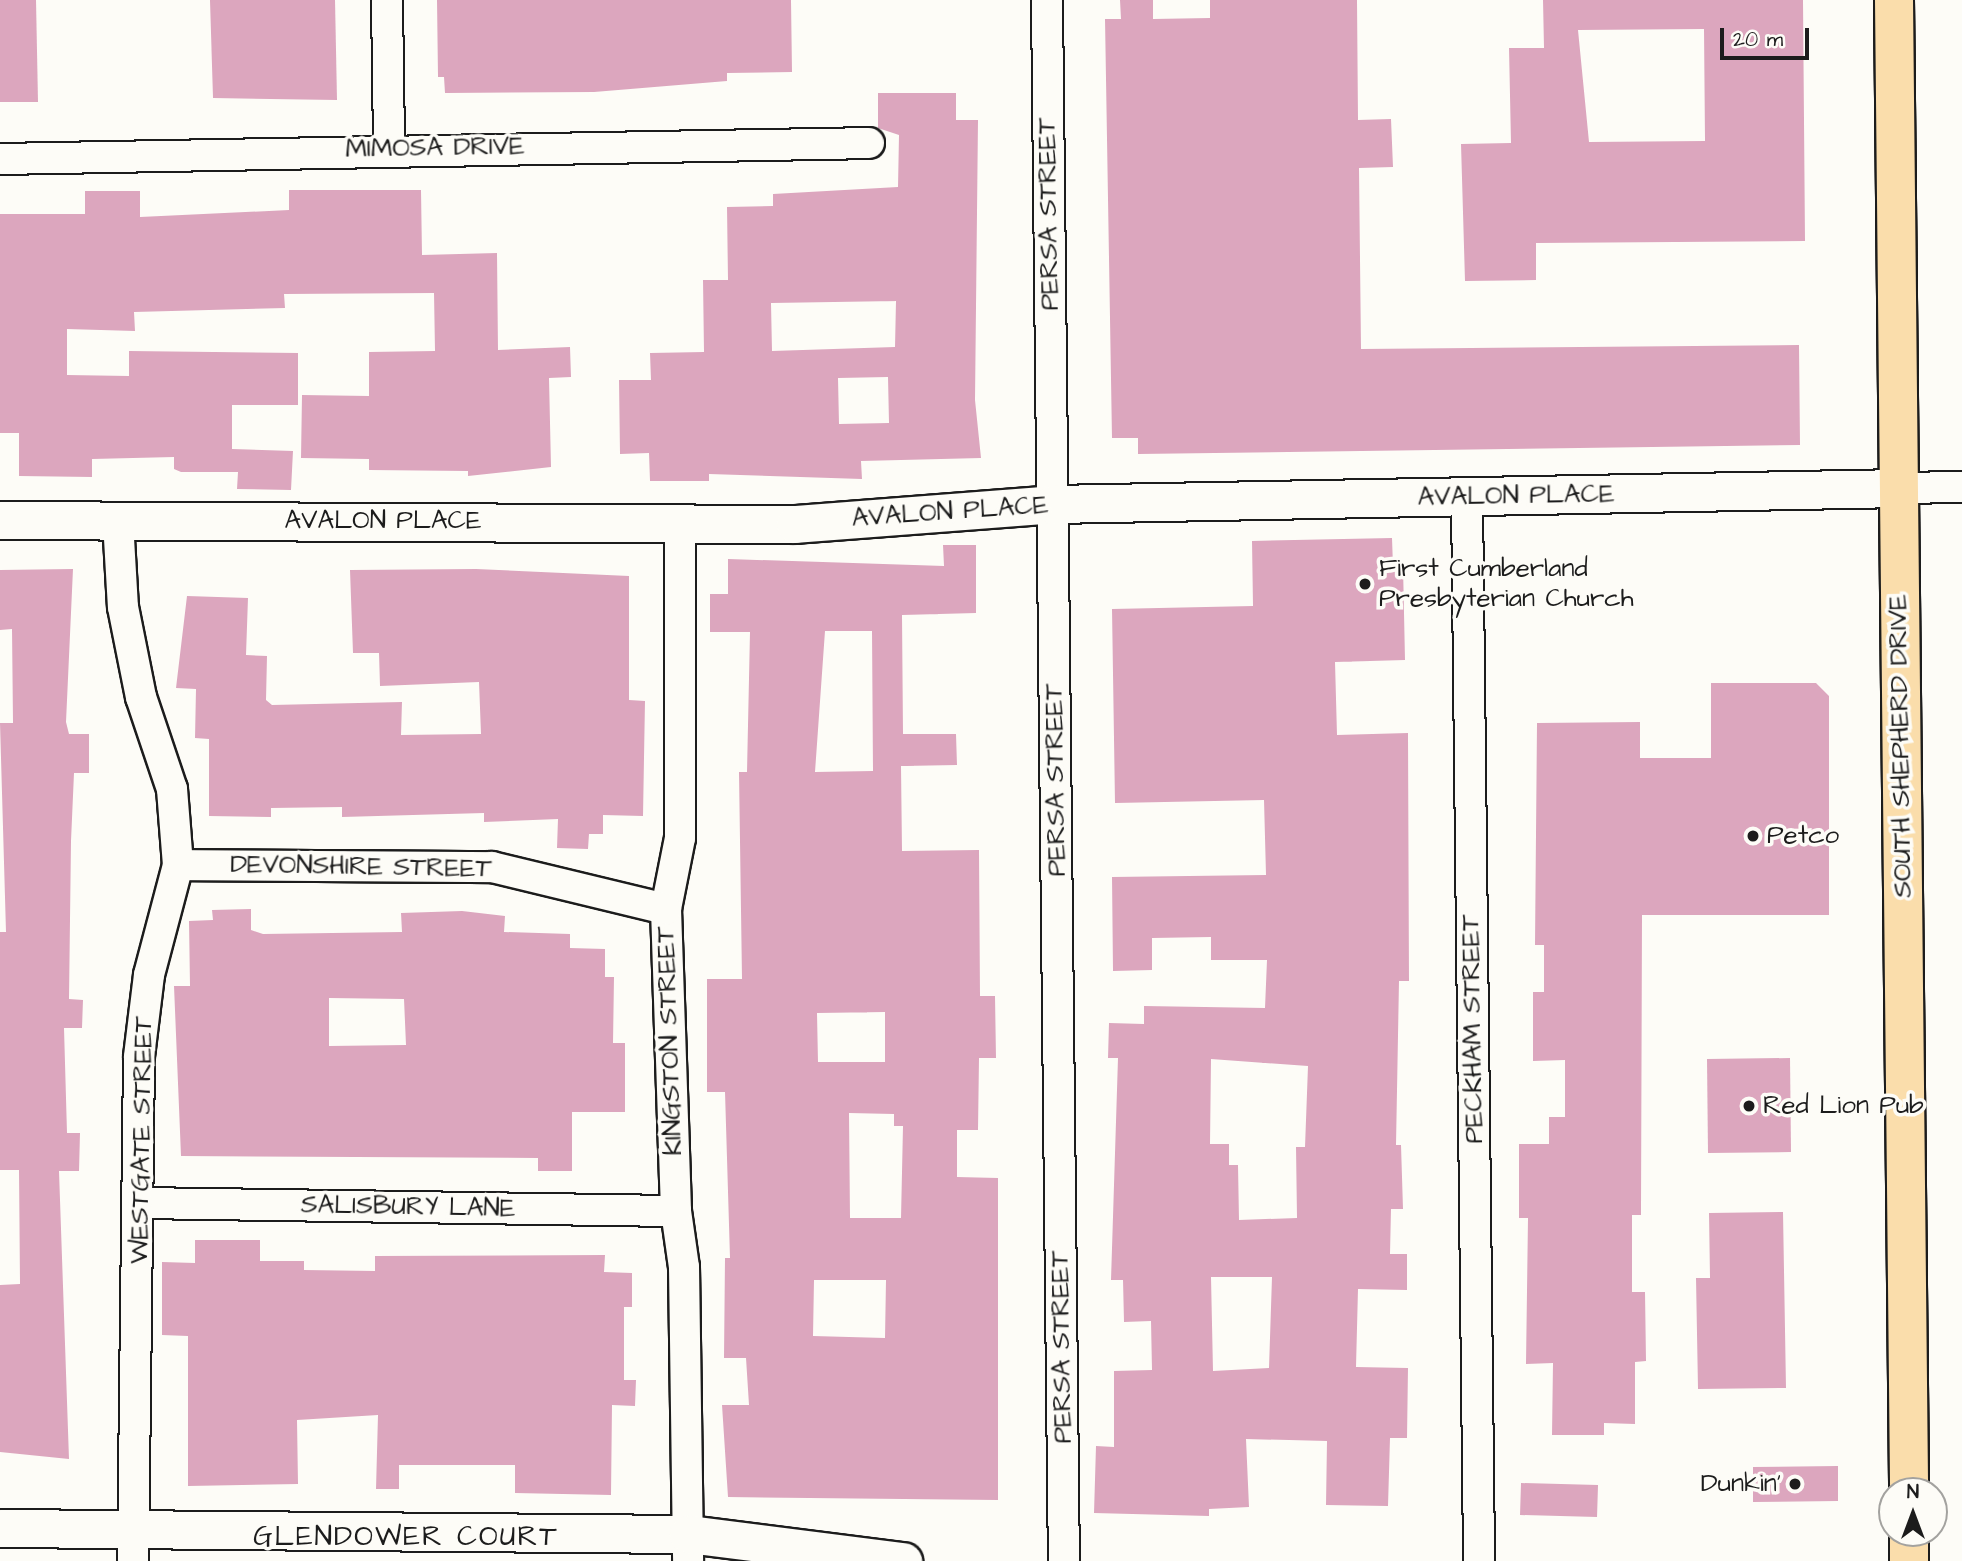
<!DOCTYPE html>
<html>
<head>
<meta charset="utf-8">
<style>
  body { margin:0 }
  #map { position:relative; width:1962px; height:1561px; overflow:hidden; background:#fdfcf7; font-family:"Architects Daughter",sans-serif }
  div>[style] { position:absolute }
  .building>* { inset:0; background:#dca6be }
  .roads { filter:drop-shadow(2px 0 #1c1c1c) drop-shadow(-2px 0 #1c1c1c) drop-shadow(0 2px #1c1c1c) drop-shadow(0 -2px #1c1c1c) }
  .minor>* { height:30px; margin:-15px; padding:0 15px; transform-origin:15px; border-radius:15px; background:#fdfcf7 }
  .tertiary>* { height:37px; margin:-18.5px; padding:0 18.5px; transform-origin:18.5px; border-radius:18.5px; background:#fdfcf7 }
  .primary>* { height:38px; margin:-19px; padding:0 19px; transform-origin:19px; border-radius:19px; background:#faddab }
  .dots>* { width:19px; height:19px; translate:-50% -50%; box-sizing:border-box; border:4px solid #fdfcf7; border-radius:50% }
  span { translate:-50% -50%; white-space:nowrap; text-align:center; line-height:1.15; -webkit-text-stroke:7px #fdfcf7; paint-order:stroke }
  .street-label { font-size:26px; color:#1c1c1c }
  .poi-label { font-size:26px; color:#1c1c1c }
  .left { translate:0 -50%; text-align:left }
  .right { translate:-100% -50%; text-align:right }
  .neighbourhood-label { font-size:28px; color:#1c1c1c; letter-spacing:2px }
  .north { position:absolute; left:1878px; top:1477px; width:70px; height:70px; box-sizing:border-box; background:#fdfcf7; border:2px solid #a3a29f; border-radius:50%; rotate:0deg; font-size:19px; font-weight:700; line-height:28px; text-align:center; color:#1c1c1c }
  .north::after { content:''; display:block; margin:auto; width:24px; height:32px; background:#1c1c1c; clip-path:polygon(50% 0,100% 100%,50% 72%,0 100%) }
  .scale { position:absolute; left:1720px; top:28px; width:89px; height:32px; box-sizing:border-box; border:4px solid #1c1c1c; border-top:0; padding-left:9px; font-size:21px; line-height:24px; white-space:nowrap; color:#1c1c1c; -webkit-text-stroke:5px #fdfcf7; paint-order:stroke }
</style>
</head>
<body>
<div id="map">
  <div class="building">
    <div style="clip-path:polygon(0 0,36px 0,38px 102px,0 102px)"></div>
    <div style="clip-path:polygon(210px 0,335px 0,337px 100px,213px 98px)"></div>
    <div style="clip-path:polygon(437px 0,791px 0,792px 72px,727px 73px,727px 81px,594px 92px,445px 93px,444px 77px,438px 77px)"></div>
    <div style="clip-path:polygon(1120px 0,1153px 0,1153px 19px,1210px 18px,1210px 0,1357px 0,1358px 120px,1391px 119px,1393px 167px,1359px 168px,1361px 349px,1799px 345px,1800px 445px,1138px 454px,1138px 438px,1112px 438px,1105px 19px,1121px 19px)"></div>
    <div style="clip-path:polygon(evenodd,1543px 0,1803px 0,1805px 241px,1536px 243px,1536px 280px,1465px 281px,1461px 144px,1511px 143px,1509px 48px,1544px 48px,1543px 0,1704px 29px,1705px 141px,1589px 142px,1578px 30px,1704px 29px)"></div>
    <div style="clip-path:polygon(evenodd,878px 93px,956px 93px,956px 120px,978px 120px,975px 400px,981px 458px,861px 461px,862px 479px,709px 474px,709px 481px,650px 481px,649px 453px,620px 454px,619px 380px,651px 380px,650px 353px,704px 352px,703px 280px,728px 280px,727px 207px,773px 206px,773px 194px,898px 187px,899px 135px,878px 128px,878px 93px,896px 301px,895px 347px,772px 351px,771px 303px,896px 301px,878px 93px,888px 377px,889px 423px,839px 424px,838px 378px,888px 377px)"></div>
    <div style="clip-path:polygon(289px 190px,421px 190px,422px 255px,497px 253px,498px 350px,570px 347px,571px 377px,549px 378px,551px 467px,468px 476px,468px 471px,369px 470px,369px 459px,301px 458px,302px 395px,369px 396px,369px 352px,435px 351px,434px 293px,284px 294px,285px 308px,134px 312px,135px 331px,67px 329px,67px 375px,129px 376px,129px 351px,298px 353px,298px 405px,232px 405px,232px 449px,293px 451px,291px 490px,237px 489px,238px 472px,181px 472px,174px 469px,174px 457px,92px 459px,92px 477px,19px 476px,19px 433px,0 433px,0 214px,85px 214px,85px 191px,140px 191px,140px 217px,289px 210px)"></div>
    <div style="clip-path:polygon(evenodd,1392px 538px,1393px 566px,1403px 565px,1405px 660px,1335px 662px,1337px 735px,1408px 733px,1409px 981px,1399px 981px,1396px 1145px,1401px 1145px,1403px 1209px,1391px 1209px,1390px 1254px,1407px 1254px,1407px 1290px,1358px 1289px,1356px 1367px,1408px 1368px,1407px 1438px,1390px 1438px,1388px 1506px,1326px 1505px,1327px 1441px,1246px 1439px,1249px 1507px,1209px 1509px,1209px 1516px,1094px 1513px,1096px 1446px,1114px 1447px,1114px 1371px,1152px 1370px,1151px 1321px,1124px 1322px,1123px 1280px,1111px 1280px,1118px 1058px,1108px 1058px,1109px 1023px,1144px 1024px,1144px 1006px,1265px 1008px,1267px 960px,1211px 960px,1211px 937px,1152px 938px,1152px 970px,1113px 971px,1112px 877px,1266px 875px,1264px 800px,1115px 803px,1112px 609px,1253px 606px,1252px 541px,1392px 538px,1211px 1059px,1308px 1066px,1305px 1147px,1296px 1147px,1297px 1218px,1239px 1220px,1238px 1165px,1229px 1165px,1229px 1144px,1210px 1144px,1211px 1059px,1392px 538px,1211px 1277px,1272px 1277px,1269px 1368px,1213px 1371px,1211px 1277px)"></div>
    <div style="clip-path:polygon(evenodd,943px 545px,976px 545px,976px 613px,902px 615px,903px 734px,956px 734px,957px 765px,901px 766px,902px 851px,979px 850px,980px 996px,995px 996px,996px 1058px,979px 1058px,978px 1130px,957px 1130px,957px 1177px,998px 1178px,998px 1500px,728px 1497px,722px 1405px,749px 1405px,746px 1358px,724px 1358px,725px 1258px,730px 1258px,725px 1092px,707px 1092px,707px 979px,742px 979px,739px 772px,747px 772px,750px 632px,710px 632px,710px 594px,728px 594px,728px 559px,944px 566px,943px 545px,825px 631px,872px 631px,873px 771px,815px 772px,825px 631px,943px 545px,885px 1012px,885px 1062px,818px 1062px,817px 1013px,885px 1012px,943px 545px,849px 1113px,894px 1114px,894px 1126px,903px 1126px,901px 1218px,850px 1218px,849px 1113px,943px 545px,814px 1280px,886px 1280px,885px 1338px,813px 1336px,814px 1280px)"></div>
    <div style="clip-path:polygon(73px 569px,66px 722px,69px 734px,89px 734px,89px 773px,74px 773px,71px 841px,69px 999px,83px 1000px,82px 1028px,64px 1028px,67px 1133px,80px 1133px,79px 1171px,59px 1171px,69px 1459px,0 1452px,0 1285px,20px 1284px,19px 1170px,0 1170px,0 932px,6px 932px,0 723px,13px 723px,12px 629px,0 630px,0 570px)"></div>
    <div style="clip-path:polygon(476px 569px,629px 576px,629px 700px,645px 701px,643px 816px,603px 815px,603px 834px,589px 834px,588px 849px,557px 848px,558px 819px,484px 822px,484px 813px,342px 817px,342px 807px,271px 808px,271px 817px,209px 816px,209px 739px,195px 738px,196px 689px,176px 688px,187px 596px,248px 598px,246px 655px,267px 656px,266px 700px,272px 705px,402px 702px,401px 735px,481px 734px,479px 682px,380px 686px,379px 653px,353px 653px,350px 570px)"></div>
    <div style="clip-path:polygon(1711px 683px,1816px 683px,1829px 696px,1829px 915px,1642px 915px,1641px 1215px,1632px 1215px,1632px 1292px,1645px 1292px,1646px 1361px,1635px 1362px,1635px 1424px,1604px 1423px,1604px 1435px,1552px 1435px,1553px 1363px,1526px 1364px,1528px 1218px,1519px 1218px,1519px 1144px,1549px 1144px,1549px 1117px,1565px 1117px,1565px 1060px,1533px 1061px,1533px 992px,1544px 992px,1544px 945px,1535px 945px,1537px 723px,1640px 722px,1640px 758px,1711px 758px)"></div>
    <div style="clip-path:polygon(evenodd,251px 909px,251px 930px,263px 934px,402px 932px,401px 913px,462px 911px,505px 916px,504px 932px,570px 934px,570px 948px,605px 949px,605px 977px,614px 977px,613px 1043px,625px 1043px,625px 1112px,572px 1112px,572px 1171px,538px 1171px,538px 1158px,181px 1156px,174px 986px,190px 986px,189px 921px,213px 920px,212px 910px,251px 909px,329px 998px,404px 999px,406px 1045px,329px 1046px,329px 998px)"></div>
    <div style="clip-path:polygon(1790px 1058px,1791px 1152px,1708px 1153px,1707px 1059px)"></div>
    <div style="clip-path:polygon(1783px 1212px,1786px 1388px,1698px 1389px,1696px 1278px,1710px 1278px,1709px 1213px)"></div>
    <div style="clip-path:polygon(195px 1240px,260px 1240px,260px 1261px,304px 1261px,304px 1270px,375px 1271px,375px 1256px,605px 1255px,604px 1272px,632px 1273px,632px 1307px,624px 1307px,624px 1380px,636px 1380px,635px 1406px,612px 1405px,611px 1495px,515px 1493px,515px 1465px,399px 1465px,399px 1489px,376px 1489px,378px 1415px,297px 1420px,298px 1484px,188px 1486px,188px 1336px,162px 1335px,162px 1262px,195px 1263px)"></div>
    <div style="clip-path:polygon(1838px 1466px,1838px 1501px,1753px 1502px,1753px 1467px)"></div>
    <div style="clip-path:polygon(1521px 1483px,1598px 1485px,1597px 1517px,1520px 1515px)"></div>
  </div>
  <div class="roads">
    <div class="minor">
      <div style="left:387px;top:0;width:148px;rotate:89.2deg"></div>
      <div style="left:1047px;top:0;width:1561px;rotate:89.38deg"></div>
      <div style="left:0;top:159px;width:869px;rotate:-1.05deg"></div>
      <div style="left:1899px;top:488px;width:63px;rotate:-0.9deg"></div>
      <div style="left:1467px;top:498px;width:1063px;rotate:89.35deg"></div>
      <div style="left:118px;top:521px;width:86px;rotate:86.7deg"></div>
      <div style="left:123px;top:607px;width:92px;rotate:78.7deg"></div>
      <div style="left:141px;top:697px;width:97px;rotate:71.4deg"></div>
      <div style="left:172px;top:789px;width:76px;rotate:85.5deg"></div>
      <div style="left:178px;top:865px;width:114px;rotate:104.8deg"></div>
      <div style="left:149px;top:975px;width:83px;rotate:97deg"></div>
      <div style="left:139px;top:1057px;width:504px;rotate:90.68deg"></div>
      <div style="left:680px;top:522px;width:316px;rotate:90deg"></div>
      <div style="left:680px;top:838px;width:72px;rotate:101.2deg"></div>
      <div style="left:666px;top:909px;width:302px;rotate:88.1deg"></div>
      <div style="left:676px;top:1211px;width:57px;rotate:81.9deg"></div>
      <div style="left:684px;top:1267px;width:294px;rotate:89.2deg"></div>
      <div style="left:178px;top:865px;width:314px;rotate:0.4deg"></div>
      <div style="left:492px;top:867px;width:179px;rotate:13.6deg"></div>
      <div style="left:140px;top:1203px;width:536px;rotate:0.86deg"></div>
    </div>
    <div class="tertiary">
      <div style="left:0;top:520px;width:795px;rotate:0.29deg"></div>
      <div style="left:795px;top:524px;width:259px;rotate:-4.4deg"></div>
      <div style="left:1053px;top:504px;width:846px;rotate:-1.08deg"></div>
      <div style="left:0;top:1528px;width:688px;rotate:0.5deg"></div>
      <div style="left:688px;top:1534px;width:217px;rotate:7.2deg"></div>
    </div>
    <div class="primary">
      <div style="left:1894px;top:0;width:1491px;rotate:89.42deg"></div>
      <div style="left:1909px;top:1533px;width:28px;rotate:90deg"></div>
    </div>
  </div>
  <div class="dots">
    <div style="left:1365px;top:584px;background:#1c1c1c"></div>
    <div style="left:1753px;top:836px;background:#1c1c1c"></div>
    <div style="left:1749px;top:1106px;background:#1c1c1c"></div>
    <div style="left:1795px;top:1484px;background:#1c1c1c"></div>
  </div>
  <div class="street-label">
    <span style="left:435px;top:148px;rotate:-1deg">MIMOSA DRIVE</span>
    <span style="left:1049px;top:214px;rotate:-91deg">PERSA STREET</span>
    <span style="left:1516px;top:496px;rotate:-1deg">AVALON PLACE</span>
    <span style="left:950px;top:512px;rotate:-4deg">AVALON PLACE</span>
    <span style="left:383px;top:521px">AVALON PLACE</span>
    <span style="left:1901px;top:746px;rotate:-91deg">SOUTH SHEPHERD DRIVE</span>
    <span style="left:1056px;top:780px;rotate:-91deg">PERSA STREET</span>
    <span style="left:361px;top:867px;rotate:1deg">DEVONSHIRE STREET</span>
    <span style="left:1473px;top:1029px;rotate:-91deg">PECKHAM STREET</span>
    <span style="left:670px;top:1041px;rotate:-92deg">KINGSTON STREET</span>
    <span style="left:142px;top:1140px;rotate:-89deg">WESTGATE STREET</span>
    <span style="left:408px;top:1207px;rotate:1deg">SALISBURY LANE</span>
    <span style="left:1062px;top:1347px;rotate:-91deg">PERSA STREET</span>
  </div>
  <div class="poi-label">
    <span class="left" style="left:1379px;top:584px">First Cumberland<br>Presbyterian Church</span>
    <span class="left" style="left:1767px;top:836px">Petco</span>
    <span class="left" style="left:1763px;top:1106px">Red Lion Pub</span>
    <span class="right" style="left:1781px;top:1484px">Dunkin'</span>
  </div>
  <div class="neighbourhood-label">
    <span style="left:406px;top:1537px">GLENDOWER COURT</span>
  </div>
  <div class="north">N</div>
  <div class="scale">20 m</div>
</div>
</body>
</html>
